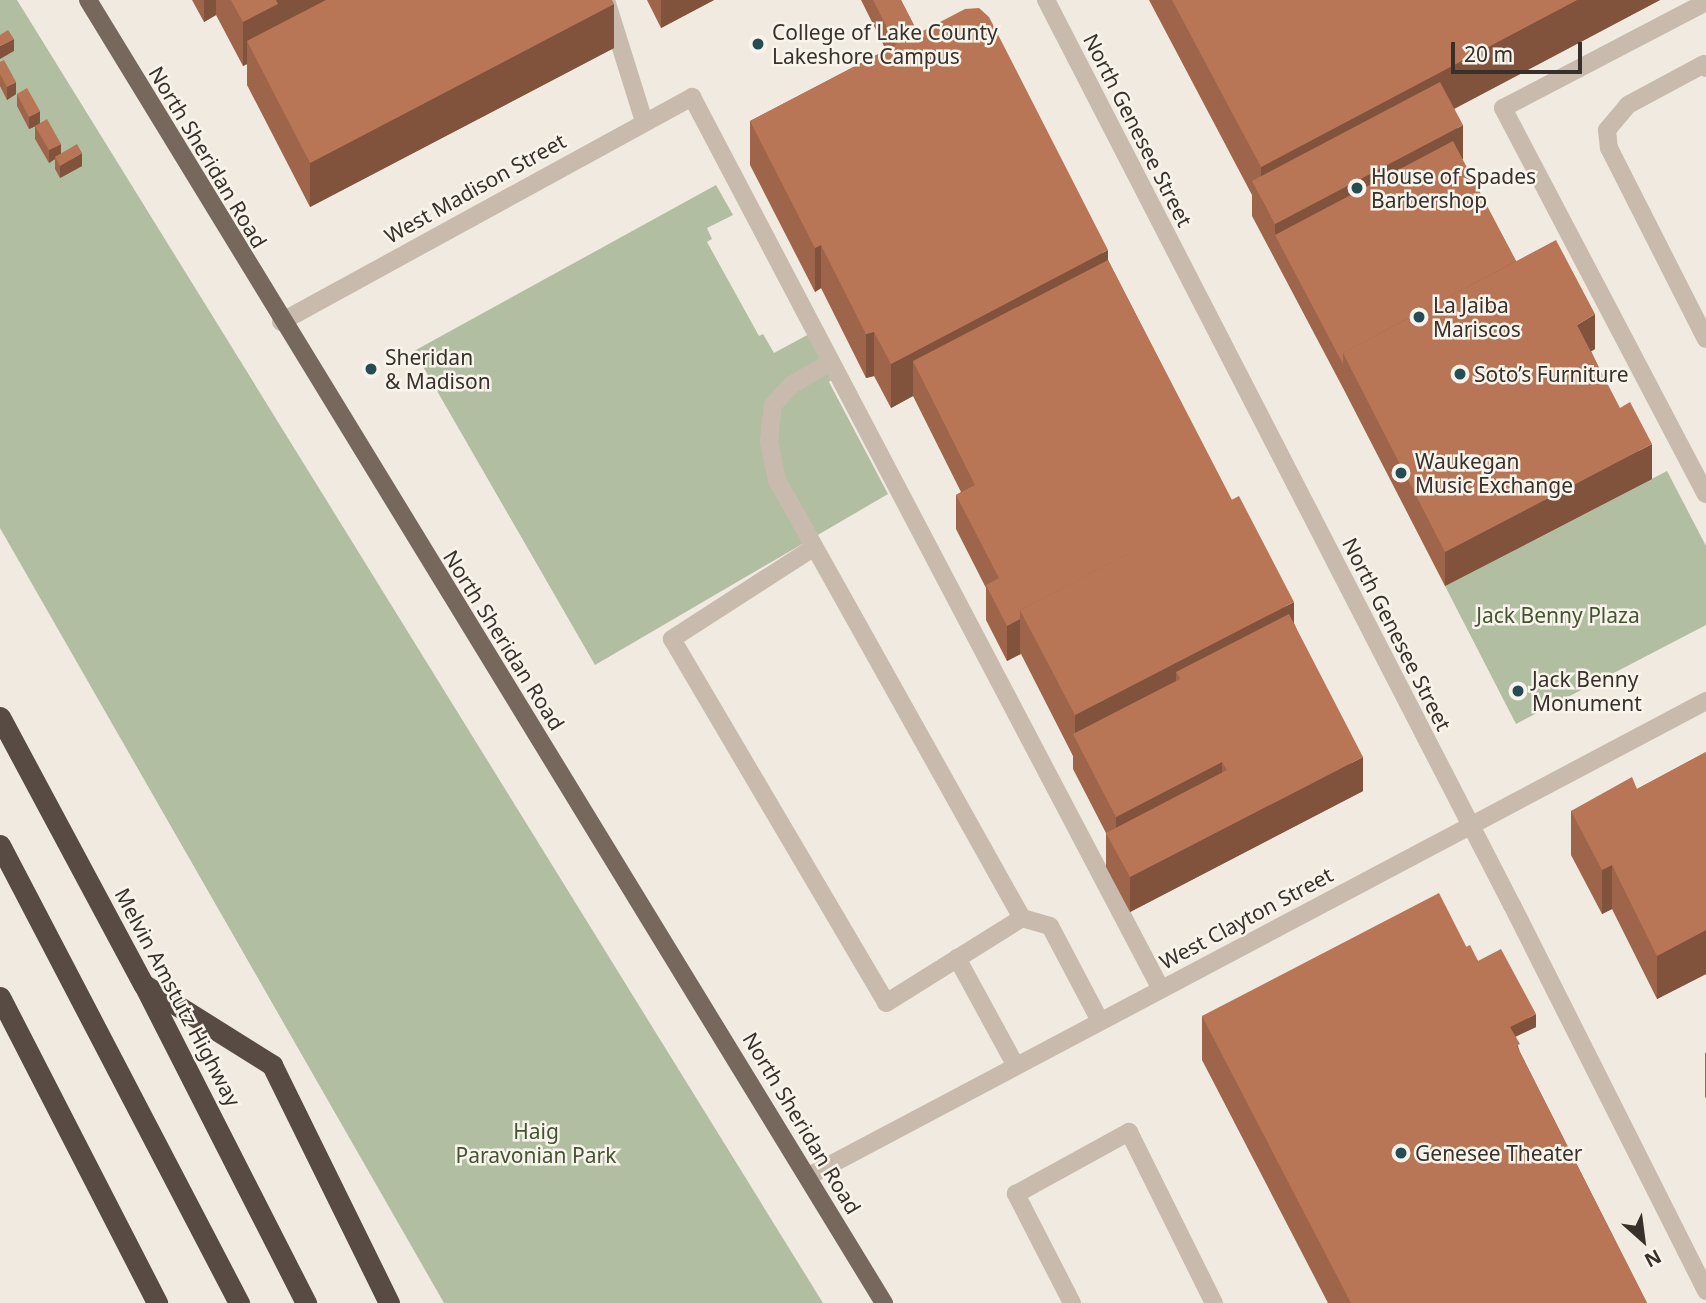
<!DOCTYPE html>
<html>
<head>
<meta charset="utf-8">
<style>
  body { margin:0 }
  #map { position:relative; width:1706px; height:1303px; overflow:hidden; background:#f1eae0; font-family:"Noto Sans",sans-serif }
  div>[style] { position:absolute }
  .green>* { inset:0; background:#b2bea1 }
  .minor>* { height:18px; margin:-9px; padding:0 9px; transform-origin:9px; border-radius:9px; background:#c8bbad }
  .major>* { height:18px; margin:-9px; padding:0 9px; transform-origin:9px; border-radius:9px; background:#77685e }
  .highway>* { height:21px; margin:-10.5px; padding:0 10.5px; transform-origin:10.5px; border-radius:10.5px; background:#574b43 }
  .wall>* { inset:0; background:#9f654a }
  .shaded-wall>* { inset:0; background:#82533c }
  .building>* { inset:0; background:#b97656 }
  .dots>* { width:19px; height:19px; translate:-50% -50%; box-sizing:border-box; border:4px solid #f8f4ec; border-radius:50% }
  span { translate:-50% -50%; white-space:nowrap; text-align:center; line-height:1.15; -webkit-text-stroke:5px #f8f4ec; paint-order:stroke }
  .poi-label { font-size:21px; color:#37302b }
  .left { translate:0 -50%; text-align:left }
  .street-label { font-size:21px; color:#37302b }
  .park-label { font-size:21px; color:#445331 }
  .north { position:absolute; left:1608px; top:1205px; width:70px; height:70px; -webkit-text-stroke:5px #f8f4ec; paint-order:stroke; rotate:152deg; font-size:19px; font-weight:700; line-height:28px; text-align:center; color:#37302b }
  .north::after { content:''; display:block; margin:auto; width:24px; height:32px; background:#37302b; clip-path:polygon(50% 0,100% 100%,50% 72%,0 100%) }
  .scale { position:absolute; left:1451px; top:42px; width:131px; height:32px; box-sizing:border-box; border:4px solid #37302b; border-top:0; padding-left:9px; font-size:21px; line-height:24px; white-space:nowrap; color:#37302b; -webkit-text-stroke:5px #f8f4ec; paint-order:stroke }
</style>
</head>
<body>
<div id="map">
  <div class="green">
    <div style="clip-path:polygon(0 0,17px 0,823px 1303px,444px 1303px,0 528px)"></div>
    <div style="clip-path:polygon(716px 185px,733px 215px,707px 228px,712px 239px,707px 242px,759px 336px,763px 334px,774px 353px,811px 333px,834px 378px,829px 382px,888px 494px,595px 665px,414px 351px)"></div>
    <div style="clip-path:polygon(1667px 471px,1706px 546px,1706px 625px,1516px 724px,1445px 586px)"></div>
  </div>
  <div class="minor">
    <div style="left:606px;top:0;width:127px;rotate:72.6deg"></div>
    <div style="left:1046px;top:0;width:1018px;rotate:62.76deg"></div>
    <div style="left:1512px;top:905px;width:432px;rotate:63.3deg"></div>
    <div style="left:1706px;top:2px;width:229px;rotate:152.4deg"></div>
    <div style="left:1503px;top:108px;width:436px;rotate:62.3deg"></div>
    <div style="left:1706px;top:68px;width:4px;rotate:-117deg"></div>
    <div style="left:1704px;top:64px;width:86px;rotate:151.7deg"></div>
    <div style="left:1628px;top:105px;width:33px;rotate:130deg"></div>
    <div style="left:1607px;top:130px;width:18px;rotate:84deg"></div>
    <div style="left:1609px;top:148px;width:214px;rotate:63.1deg"></div>
    <div style="left:281px;top:322px;width:469px;rotate:-28.7deg"></div>
    <div style="left:692px;top:97px;width:1008px;rotate:62.27deg"></div>
    <div style="left:813px;top:548px;width:168px;rotate:147.2deg"></div>
    <div style="left:672px;top:639px;width:422px;rotate:59.5deg"></div>
    <div style="left:886px;top:1003px;width:160px;rotate:-32deg"></div>
    <div style="left:1022px;top:918px;width:502px;rotate:-119.22deg"></div>
    <div style="left:777px;top:480px;width:40px;rotate:-102deg"></div>
    <div style="left:769px;top:441px;width:36px;rotate:-84deg"></div>
    <div style="left:773px;top:405px;width:27px;rotate:-48deg"></div>
    <div style="left:791px;top:385px;width:46px;rotate:-29.9deg"></div>
    <div style="left:1022px;top:918px;width:29px;rotate:16deg"></div>
    <div style="left:1050px;top:926px;width:107px;rotate:62.2deg"></div>
    <div style="left:957px;top:958px;width:123px;rotate:61.4deg"></div>
    <div style="left:809px;top:1176px;width:1015px;rotate:-27.9deg"></div>
    <div style="left:1072px;top:1303px;width:123px;rotate:-117.2deg"></div>
    <div style="left:1016px;top:1194px;width:129px;rotate:-28.8deg"></div>
    <div style="left:1129px;top:1132px;width:191px;rotate:63.6deg"></div>
  </div>
  <div class="major">
    <div style="left:88px;top:0;width:1527px;rotate:58.58deg"></div>
  </div>
  <div class="highway">
    <div style="left:0;top:717px;width:304px;rotate:61.8deg"></div>
    <div style="left:144px;top:985px;width:357px;rotate:63deg"></div>
    <div style="left:0;top:845px;width:517px;rotate:62.44deg"></div>
    <div style="left:146px;top:986px;width:149px;rotate:32.1deg"></div>
    <div style="left:272px;top:1065px;width:265px;rotate:63.8deg"></div>
    <div style="left:0;top:997px;width:344px;rotate:62.8deg"></div>
  </div>
  <div class="wall">
    <div style="clip-path:polygon(192px 0,612px 0,614px 48px,310px 207px,247px 85px,247px 64px,243px 66px,216px 15px,204px 22px)"></div>
    <div style="clip-path:polygon(647px 0,714px 0,661px 28px)"></div>
    <div style="clip-path:polygon(861px 0,901px 0,918px 33px,1108px 260px,1294px 623px,1363px 791px,1130px 912px,1106px 867px,1106px 833px,1073px 769px,1073px 756px,1021px 654px,1007px 661px,986px 620px,986px 588px,956px 529px,956px 495px,961px 492px,913px 396px,891px 408px,874px 376px,866px 378px,821px 288px,815px 292px,750px 165px,750px 121px,886px 50px)"></div>
    <div style="clip-path:polygon(1149px 0,1660px 0,1454px 109px,1462px 160px,1516px 261px,1595px 349px,1591px 351px,1652px 479px,1445px 586px,1343px 388px,1252px 216px,1252px 195px)"></div>
    <div style="clip-path:polygon(0 62px,16px 94px,7px 100px,0 86px)"></div>
    <div style="clip-path:polygon(17px 94px,40px 123px,61px 154px,82px 166px,60px 178px,55px 169px,55px 159px,49px 163px,35px 139px,35px 126px,36px 126px,29px 129px,17px 106px)"></div>
    <div style="clip-path:polygon(1706px 752px,1706px 974px,1657px 999px,1612px 909px,1602px 914px,1571px 855px,1571px 811px,1637px 789px)"></div>
    <div style="clip-path:polygon(1466px 947px,1536px 1027px,1515px 1037px,1520px 1052px,1647px 1303px,1328px 1303px,1202px 1060px,1202px 1016px)"></div>
    <div style="clip-path:polygon(1705px 1053px,1706px 1053px,1706px 1098px,1705px 1097px)"></div>
  </div>
  <div class="shaded-wall">
    <div style="clip-path:polygon(204px 0,216px 0,216px 15px,204px 22px)"></div>
    <div style="clip-path:polygon(274px 0,351px 0,247px 41px,247px 64px,243px 66px,243px 22px)"></div>
    <div style="clip-path:polygon(661px 0,714px 0,661px 28px)"></div>
    <div style="clip-path:polygon(1577px 0,1660px 0,1266px 208px,1261px 198px,1261px 167px)"></div>
    <div style="clip-path:polygon(614px 4px,614px 48px,310px 207px,310px 163px)"></div>
    <div style="clip-path:polygon(14px 39px,14px 51px,0 59px,0 46px)"></div>
    <div style="clip-path:polygon(16px 82px,16px 94px,7px 100px,7px 87px)"></div>
    <div style="clip-path:polygon(40px 111px,40px 124px,29px 129px,29px 117px)"></div>
    <div style="clip-path:polygon(1463px 125px,1463px 159px,1275px 235px,1275px 224px)"></div>
    <div style="clip-path:polygon(61px 144px,61px 156px,55px 157px,55px 159px,49px 163px,49px 150px)"></div>
    <div style="clip-path:polygon(82px 153px,82px 166px,60px 178px,60px 166px)"></div>
    <div style="clip-path:polygon(821px 245px,821px 288px,815px 292px,815px 248px)"></div>
    <div style="clip-path:polygon(1108px 250px,1108px 294px,913px 361px,913px 396px,891px 408px,891px 364px)"></div>
    <div style="clip-path:polygon(1595px 314px,1595px 349px,1577px 360px,1577px 325px)"></div>
    <div style="clip-path:polygon(874px 332px,874px 376px,866px 378px,866px 334px)"></div>
    <div style="clip-path:polygon(1652px 444px,1652px 479px,1445px 586px,1445px 552px)"></div>
    <div style="clip-path:polygon(1294px 602px,1294px 646px,1180px 679px,1176px 672px,1176px 707px,1075px 737px,1075px 715px)"></div>
    <div style="clip-path:polygon(1020px 619px,1020px 654px,1007px 661px,1007px 626px)"></div>
    <div style="clip-path:polygon(1363px 757px,1363px 791px,1130px 912px,1130px 877px)"></div>
    <div style="clip-path:polygon(1222px 762px,1222px 796px,1116px 851px,1116px 817px)"></div>
    <div style="clip-path:polygon(1612px 865px,1612px 909px,1602px 914px,1602px 870px)"></div>
    <div style="clip-path:polygon(1706px 930px,1706px 974px,1657px 999px,1657px 956px)"></div>
    <div style="clip-path:polygon(1536px 1014px,1536px 1027px,1510px 1039px,1510px 1027px)"></div>
  </div>
  <div class="building">
    <div style="clip-path:polygon(231px 0,276px 0,278px 4px,243px 22px)"></div>
    <div style="clip-path:polygon(326px 0,612px 0,614px 4px,310px 163px,247px 41px)"></div>
    <div style="clip-path:polygon(873px 0,901px 0,918px 33px,896px 45px)"></div>
    <div style="clip-path:polygon(1172px 0,1577px 0,1261px 167px)"></div>
    <div style="clip-path:polygon(979px 8px,989px 17px,1108px 250px,891px 364px,874px 332px,866px 334px,821px 245px,815px 248px,750px 121px,965px 9px)"></div>
    <div style="clip-path:polygon(8px 30px,14px 39px,0 46px,0 35px)"></div>
    <div style="clip-path:polygon(4px 60px,16px 82px,7px 87px,0 74px,0 62px)"></div>
    <div style="clip-path:polygon(1440px 82px,1463px 125px,1275px 224px,1252px 181px)"></div>
    <div style="clip-path:polygon(27px 88px,40px 111px,29px 117px,17px 94px)"></div>
    <div style="clip-path:polygon(47px 119px,61px 144px,49px 150px,35px 126px)"></div>
    <div style="clip-path:polygon(1453px 141px,1516px 261px,1343px 353px,1343px 364px,1275px 235px)"></div>
    <div style="clip-path:polygon(77px 144px,82px 153px,60px 166px,55px 157px)"></div>
    <div style="clip-path:polygon(1556px 240px,1595px 314px,1577px 325px,1620px 408px,1630px 402px,1652px 444px,1445px 552px,1343px 353px)"></div>
    <div style="clip-path:polygon(1108px 260px,1232px 500px,1020px 610px,1020px 619px,1007px 626px,986px 585px,999px 578px,956px 495px,975px 485px,913px 361px)"></div>
    <div style="clip-path:polygon(1239px 496px,1294px 602px,1075px 715px,1020px 610px)"></div>
    <div style="clip-path:polygon(1289px 614px,1363px 757px,1130px 877px,1106px 833px,1227px 770px,1222px 762px,1116px 817px,1073px 734px,1180px 679px,1176px 672px)"></div>
    <div style="clip-path:polygon(1706px 752px,1706px 930px,1657px 956px,1612px 865px,1602px 870px,1571px 811px,1632px 777px,1637px 789px)"></div>
    <div style="clip-path:polygon(1439px 893px,1647px 1303px,1351px 1303px,1202px 1016px)"></div>
    <div style="clip-path:polygon(1470px 945px,1478px 961px,1501px 949px,1536px 1014px,1510px 1027px,1520px 1044px,1516px 1046px,1466px 947px)"></div>
  </div>
  <div class="dots">
    <div style="left:758px;top:44px;background:#254d54"></div>
    <div style="left:1357px;top:188px;background:#254d54"></div>
    <div style="left:1419px;top:317px;background:#254d54"></div>
    <div style="left:371px;top:369px;background:#254d54"></div>
    <div style="left:1460px;top:374px;background:#254d54"></div>
    <div style="left:1401px;top:473px;background:#254d54"></div>
    <div style="left:1518px;top:691px;background:#254d54"></div>
    <div style="left:1401px;top:1153px;background:#254d54"></div>
  </div>
  <div class="poi-label">
    <span class="left" style="left:772px;top:44px">College of Lake County<br>Lakeshore Campus</span>
    <span class="left" style="left:1371px;top:188px">House of Spades<br>Barbershop</span>
    <span class="left" style="left:1433px;top:317px">La Jaiba<br>Mariscos</span>
    <span class="left" style="left:385px;top:369px">Sheridan<br>&amp; Madison</span>
    <span class="left" style="left:1474px;top:374px">Soto’s Furniture</span>
    <span class="left" style="left:1415px;top:473px">Waukegan<br>Music Exchange</span>
    <span class="left" style="left:1532px;top:691px">Jack Benny<br>Monument</span>
    <span class="left" style="left:1415px;top:1153px">Genesee Theater</span>
  </div>
  <div class="street-label">
    <span style="left:1138px;top:130px;rotate:63deg">North Genesee Street</span>
    <span style="left:208px;top:157px;rotate:59deg">North Sheridan Road</span>
    <span style="left:475px;top:188px;rotate:-29deg">West Madison Street</span>
    <span style="left:1397px;top:634px;rotate:63deg">North Genesee Street</span>
    <span style="left:504px;top:640px;rotate:58deg">North Sheridan Road</span>
    <span style="left:1246px;top:918px;rotate:-28deg">West Clayton Street</span>
    <span style="left:178px;top:997px;rotate:62deg">Melvin Amstutz Highway</span>
    <span style="left:802px;top:1123px;rotate:59deg">North Sheridan Road</span>
  </div>
  <div class="park-label">
    <span style="left:1558px;top:615px">Jack Benny Plaza</span>
    <span style="left:536px;top:1143px">Haig<br>Paravonian Park</span>
  </div>
  <div class="north">N</div>
  <div class="scale">20 m</div>
</div>
</body>
</html>
